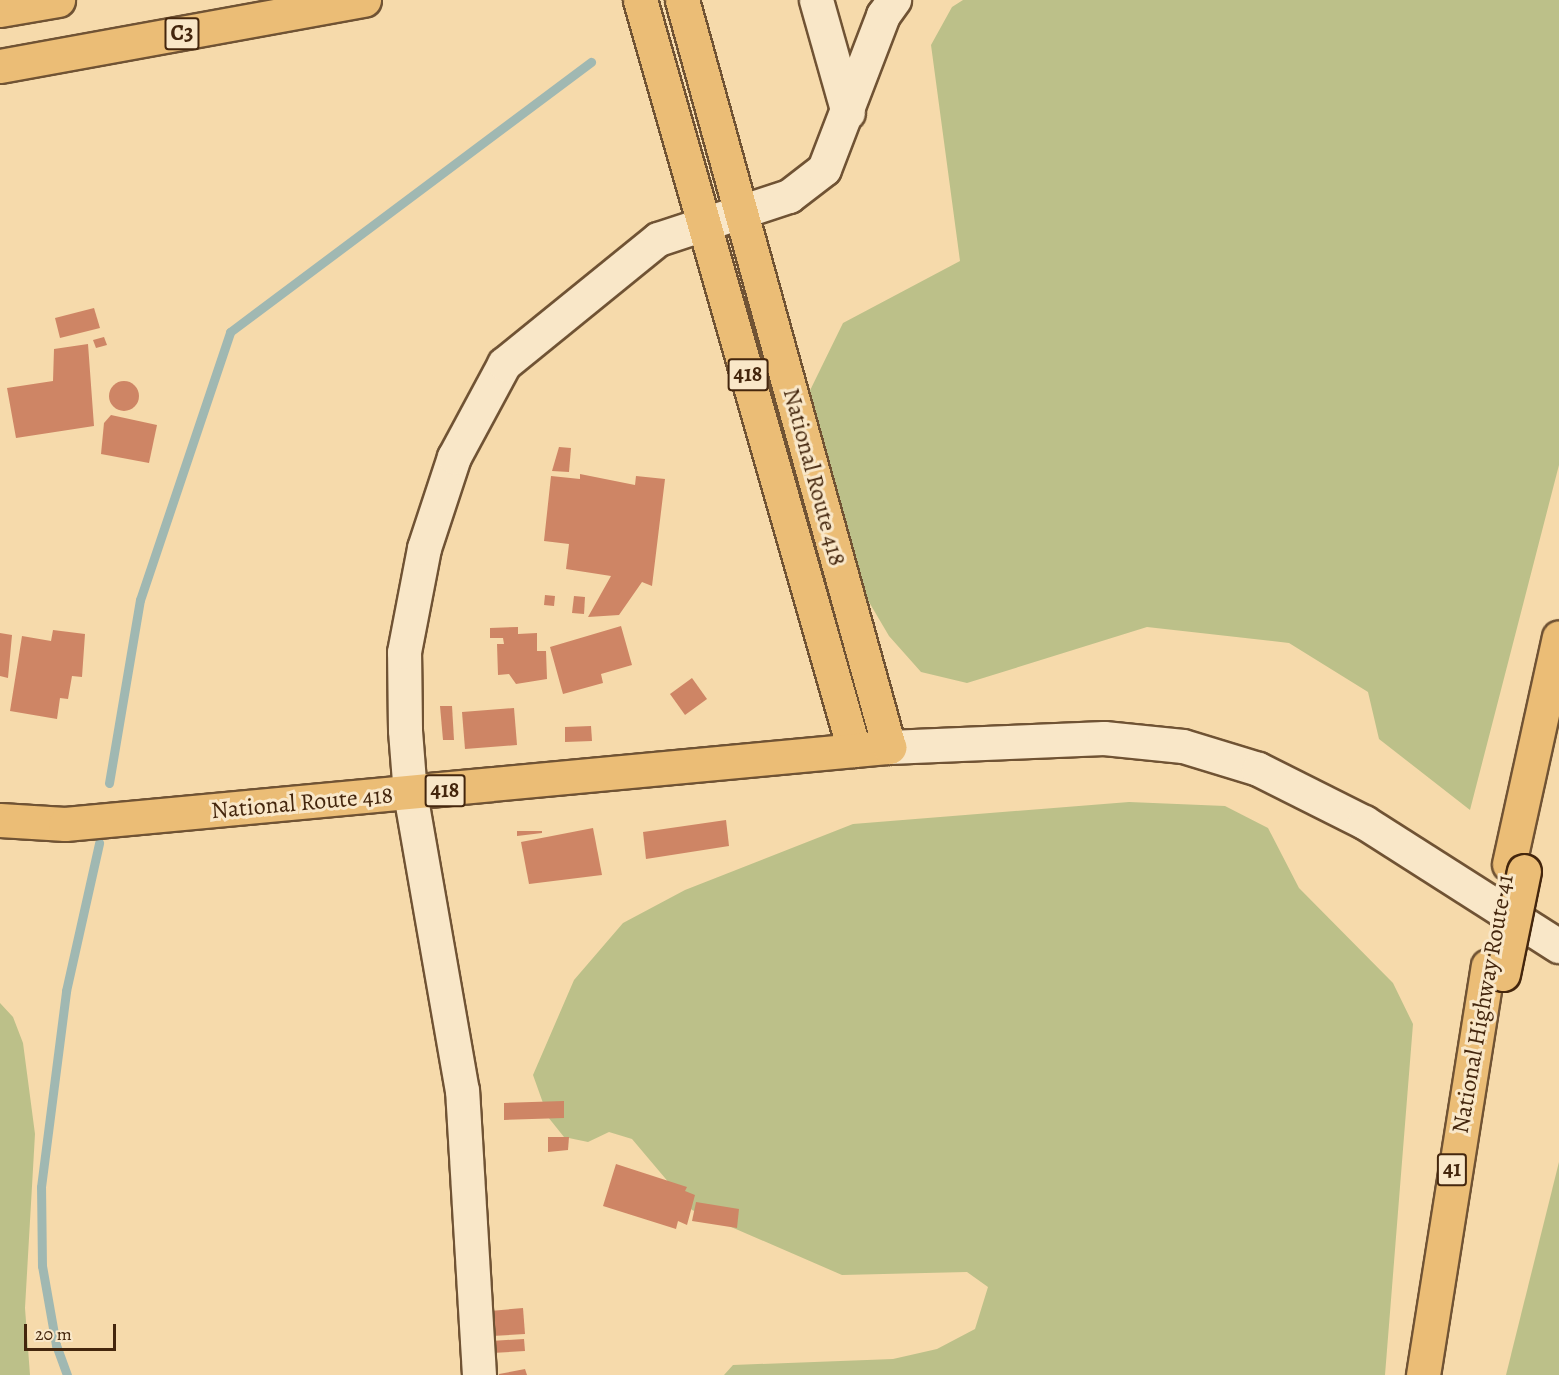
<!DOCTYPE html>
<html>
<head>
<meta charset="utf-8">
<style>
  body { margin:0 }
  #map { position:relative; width:1559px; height:1375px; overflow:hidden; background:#f6daab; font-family:Alegreya,serif }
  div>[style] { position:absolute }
  .green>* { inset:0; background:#bcc089 }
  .stream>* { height:9px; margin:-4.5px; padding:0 4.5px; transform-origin:4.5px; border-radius:4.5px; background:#a0b8b2 }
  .building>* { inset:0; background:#ce8565 }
  .round { border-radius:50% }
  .roads { filter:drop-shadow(2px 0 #705334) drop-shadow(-2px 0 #705334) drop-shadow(0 2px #705334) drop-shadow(0 -2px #705334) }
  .minor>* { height:33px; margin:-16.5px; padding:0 16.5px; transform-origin:16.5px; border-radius:16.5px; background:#f9e7c8 }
  .highway>* { height:33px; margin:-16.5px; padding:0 16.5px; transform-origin:16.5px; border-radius:16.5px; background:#ebbd76 }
  .bridges { filter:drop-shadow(2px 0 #44260d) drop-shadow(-2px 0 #44260d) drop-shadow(0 2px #44260d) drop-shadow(0 -2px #44260d) }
  .highway-bridge>* { height:33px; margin:-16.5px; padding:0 16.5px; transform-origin:16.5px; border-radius:16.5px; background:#ebbd76 }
  span { translate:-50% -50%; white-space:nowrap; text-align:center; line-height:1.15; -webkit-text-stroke:6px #f9e7c8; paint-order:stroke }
  .shield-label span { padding:2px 4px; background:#f9e7c8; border:2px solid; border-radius:4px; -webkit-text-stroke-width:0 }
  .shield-label { font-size:22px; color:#44260d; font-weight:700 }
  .street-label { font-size:24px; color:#44260d }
  .scale { position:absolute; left:24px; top:1324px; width:92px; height:27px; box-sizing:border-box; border:3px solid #44260d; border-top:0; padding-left:8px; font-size:18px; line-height:21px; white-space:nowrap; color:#44260d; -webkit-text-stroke:4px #f9e7c8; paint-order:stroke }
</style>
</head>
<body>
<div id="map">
  <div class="green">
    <div style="clip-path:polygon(963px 0,1559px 0,1559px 465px,1470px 810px,1379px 739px,1368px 692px,1289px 643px,1147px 627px,967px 683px,921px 672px,889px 636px,839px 551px,797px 417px,843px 323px,960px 261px,931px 45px,952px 7px)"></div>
    <div style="clip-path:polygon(1129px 802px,1225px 806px,1268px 828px,1299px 888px,1393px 983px,1413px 1024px,1385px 1375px,724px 1375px,733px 1365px,893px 1359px,937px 1349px,975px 1329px,988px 1287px,967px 1272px,842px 1275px,692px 1210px,632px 1139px,609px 1132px,588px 1142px,564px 1137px,548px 1117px,533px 1075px,574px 980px,623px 923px,685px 890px,853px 824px)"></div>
    <div style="clip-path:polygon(0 1003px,13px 1017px,23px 1043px,35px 1134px,25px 1308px,30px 1375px,0 1375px)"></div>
    <div style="clip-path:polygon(1559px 1162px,1559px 1375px,1506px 1375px)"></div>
  </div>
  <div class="stream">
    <div style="left:109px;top:783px;width:186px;rotate:-80.4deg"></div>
    <div style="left:140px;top:600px;width:283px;rotate:-71.4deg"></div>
    <div style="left:230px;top:332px;width:451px;rotate:-36.8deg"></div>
    <div style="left:67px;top:1375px;width:32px;rotate:-110deg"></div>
    <div style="left:56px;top:1345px;width:80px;rotate:-100deg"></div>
    <div style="left:42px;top:1266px;width:79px;rotate:-90.7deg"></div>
    <div style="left:41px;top:1187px;width:198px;rotate:-82.7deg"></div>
    <div style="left:66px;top:991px;width:152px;rotate:-77.4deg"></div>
  </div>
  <div class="building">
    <div style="clip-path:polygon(94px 308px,100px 328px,60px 338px,55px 318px)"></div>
    <div style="clip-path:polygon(104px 337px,107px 345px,96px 348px,93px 340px)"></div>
    <div style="clip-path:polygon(88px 344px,94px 426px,16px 438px,7px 388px,53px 381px,54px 349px)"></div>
    <div class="round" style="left:109px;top:381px;width:30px;height:30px"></div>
    <div style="clip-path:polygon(111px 415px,157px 425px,149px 463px,101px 454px,104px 423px)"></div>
    <div style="clip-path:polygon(559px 447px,571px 448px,569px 472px,552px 471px)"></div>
    <div style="clip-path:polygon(580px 474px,635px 485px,636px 476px,665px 479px,652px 586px,642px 582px,619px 615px,588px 617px,611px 576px,566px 569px,569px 544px,544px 541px,551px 476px,580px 479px)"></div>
    <div style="clip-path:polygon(545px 595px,555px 596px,554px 606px,544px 605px)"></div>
    <div style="clip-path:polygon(574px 596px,585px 597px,584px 614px,572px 613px)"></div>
    <div style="clip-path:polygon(621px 626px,632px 665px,601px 674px,603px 683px,563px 694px,550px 647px)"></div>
    <div style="clip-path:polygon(518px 627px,518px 634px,537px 633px,537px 651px,546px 651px,547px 679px,516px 684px,509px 674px,498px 675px,497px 644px,504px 644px,503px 638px,490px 638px,490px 628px)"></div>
    <div style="clip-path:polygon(53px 630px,85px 634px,82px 677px,72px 676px,68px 699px,60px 698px,57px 719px,10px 711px,22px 636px,51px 641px)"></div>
    <div style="clip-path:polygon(0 633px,12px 635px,8px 678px,0 676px)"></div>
    <div style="clip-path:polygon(692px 678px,707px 699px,685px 715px,670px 694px)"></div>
    <div style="clip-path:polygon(440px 706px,452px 706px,454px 740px,443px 740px)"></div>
    <div style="clip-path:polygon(514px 708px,517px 745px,465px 749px,462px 712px)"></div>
    <div style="clip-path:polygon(591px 726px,592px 741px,565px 742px,565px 727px)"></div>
    <div style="clip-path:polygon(726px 820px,729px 846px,646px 859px,643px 832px)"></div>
    <div style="clip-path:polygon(593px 828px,602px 875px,529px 884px,521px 842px)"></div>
    <div style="clip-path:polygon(517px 831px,542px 831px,542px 833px,517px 836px)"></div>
    <div style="clip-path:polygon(564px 1101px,564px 1118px,504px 1120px,504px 1103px)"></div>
    <div style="clip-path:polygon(548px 1137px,569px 1137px,568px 1150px,548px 1152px)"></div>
    <div style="clip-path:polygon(616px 1164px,687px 1187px,685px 1191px,695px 1195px,687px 1225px,678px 1221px,676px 1229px,603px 1206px)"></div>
    <div style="clip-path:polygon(696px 1202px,739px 1209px,737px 1228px,692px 1221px)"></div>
    <div style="clip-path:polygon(523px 1308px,525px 1334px,492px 1336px,490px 1311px)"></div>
    <div style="clip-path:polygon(524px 1339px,525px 1351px,492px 1353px,491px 1341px)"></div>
    <div style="clip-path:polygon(525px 1369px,527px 1375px,499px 1375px,499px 1374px)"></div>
  </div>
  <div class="roads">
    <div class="minor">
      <div style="left:816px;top:0;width:117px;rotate:74.2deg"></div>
      <div style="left:889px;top:747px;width:215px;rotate:-2.4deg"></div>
      <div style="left:1104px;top:738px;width:79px;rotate:5.8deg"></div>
      <div style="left:1183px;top:746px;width:78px;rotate:17deg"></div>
      <div style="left:1258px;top:769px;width:119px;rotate:26.6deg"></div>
      <div style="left:1364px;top:822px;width:231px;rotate:32.5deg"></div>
      <div style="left:479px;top:1375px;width:285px;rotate:-93.4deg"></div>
      <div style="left:462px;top:1091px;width:302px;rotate:-99.9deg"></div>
      <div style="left:410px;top:794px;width:64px;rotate:-94.5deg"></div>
      <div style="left:405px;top:730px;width:78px;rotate:-90.7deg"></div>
      <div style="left:404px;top:652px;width:106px;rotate:-79.1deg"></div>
      <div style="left:424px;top:548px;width:96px;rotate:-71.8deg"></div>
      <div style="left:454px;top:457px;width:106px;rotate:-61.7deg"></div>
      <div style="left:504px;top:364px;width:198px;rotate:-39.1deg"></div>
      <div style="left:658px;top:239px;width:138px;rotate:-18.2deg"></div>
      <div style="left:789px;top:196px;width:44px;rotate:-37.6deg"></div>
      <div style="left:824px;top:169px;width:165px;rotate:-69deg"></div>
      <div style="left:883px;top:15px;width:19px;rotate:-54deg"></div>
    </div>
    <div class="highway">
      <div style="left:640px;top:0;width:780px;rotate:74.07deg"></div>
      <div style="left:0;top:10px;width:59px;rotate:-9.8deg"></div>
      <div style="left:0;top:66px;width:370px;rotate:-10.3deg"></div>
      <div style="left:0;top:820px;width:65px;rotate:3.5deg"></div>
      <div style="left:65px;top:824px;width:828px;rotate:-5.34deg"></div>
      <div style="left:889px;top:747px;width:775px;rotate:-105.49deg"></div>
      <div style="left:1509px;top:864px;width:232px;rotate:-77.6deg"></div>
      <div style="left:1423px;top:1375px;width:414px;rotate:-81deg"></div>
    </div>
  </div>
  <div class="bridges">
    <div class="highway-bridge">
      <div style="left:1503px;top:974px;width:105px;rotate:-78.5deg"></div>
    </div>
  </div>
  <div class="shield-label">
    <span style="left:182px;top:34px">C3</span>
    <span style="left:748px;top:375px">418</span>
    <span style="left:445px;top:791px">418</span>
    <span style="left:1452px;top:1170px">41</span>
  </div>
  <div class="street-label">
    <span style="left:814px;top:477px;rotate:75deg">National Route 418</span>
    <span style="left:302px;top:803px;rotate:-5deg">National Route 418</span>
    <span style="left:1483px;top:1004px;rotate:-80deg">National Highway Route 41</span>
  </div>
  <div class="scale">20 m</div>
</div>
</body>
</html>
